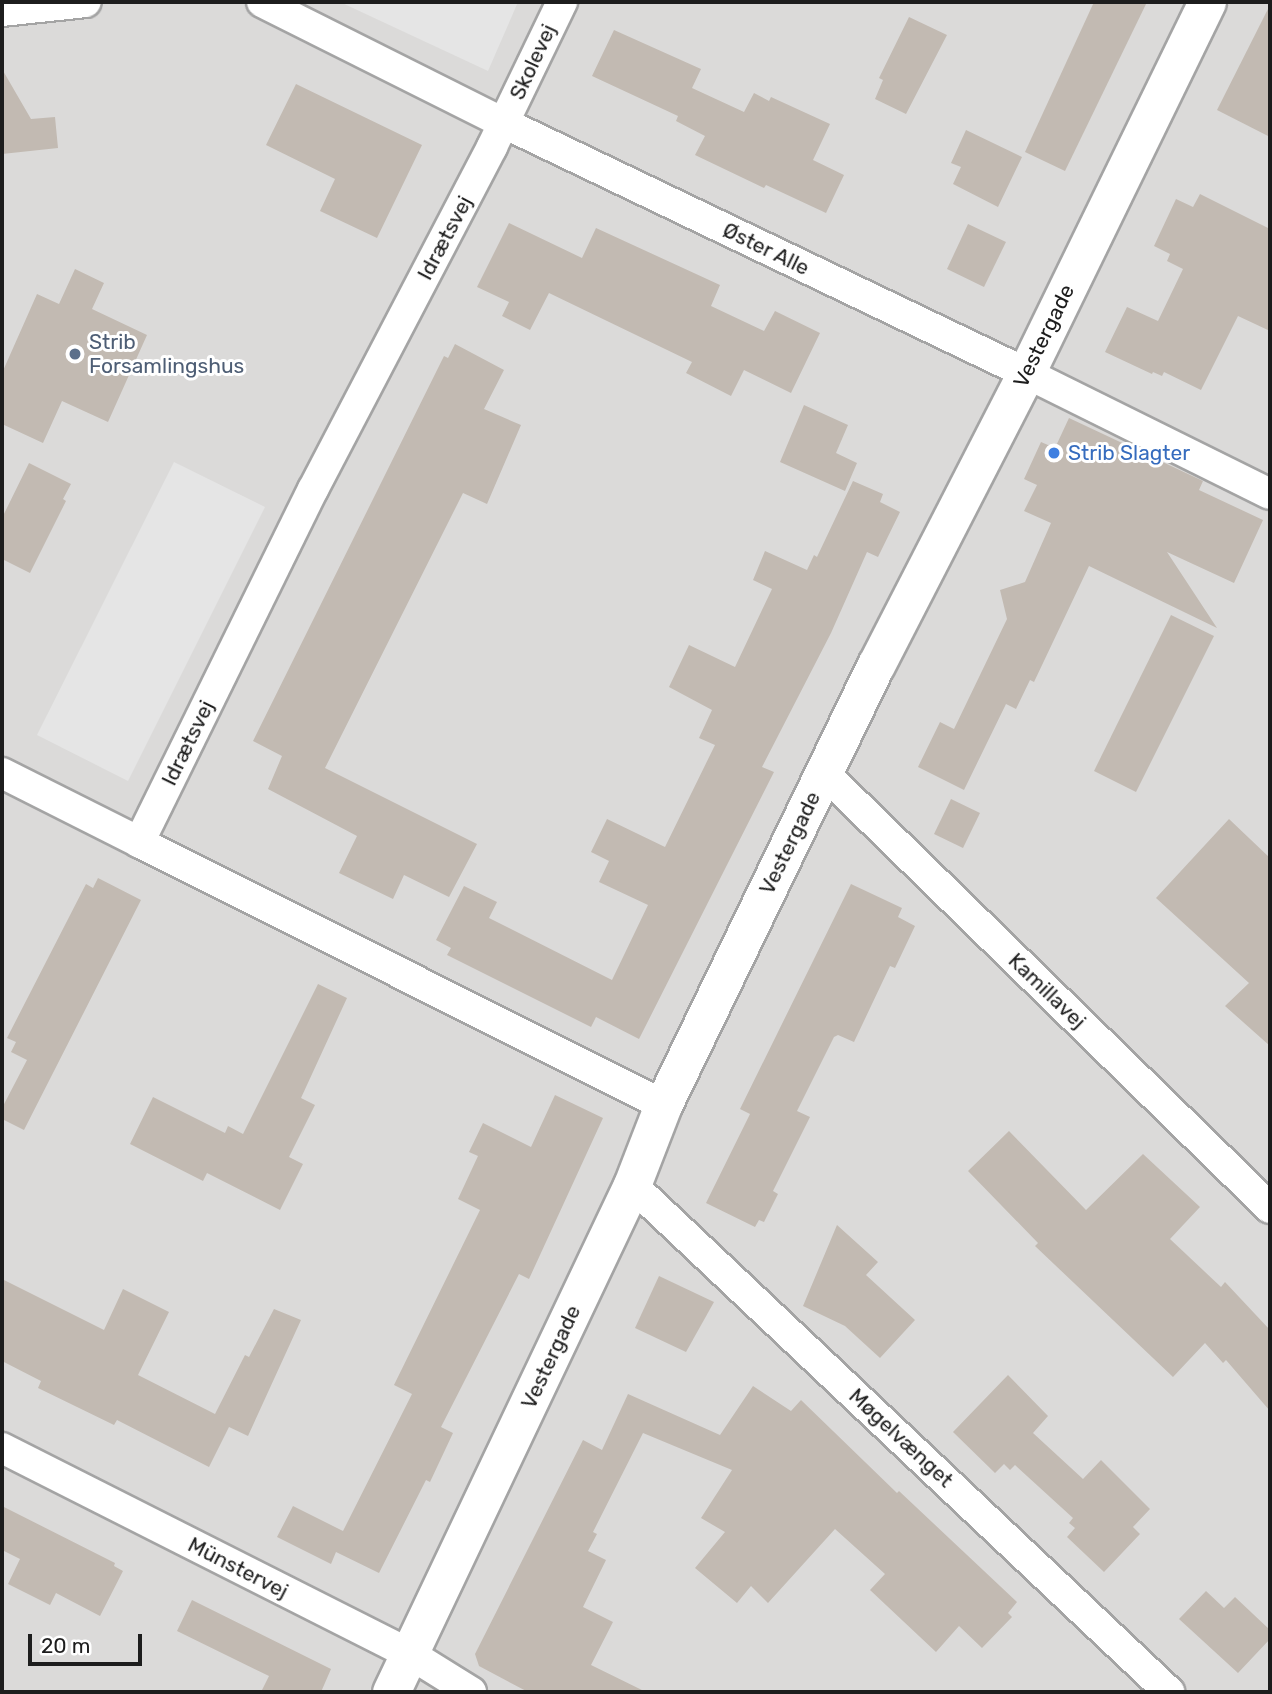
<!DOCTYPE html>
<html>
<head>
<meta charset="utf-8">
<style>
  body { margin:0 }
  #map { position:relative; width:1272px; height:1694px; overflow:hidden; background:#eeebe2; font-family:Rubik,sans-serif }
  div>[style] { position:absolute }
  .residential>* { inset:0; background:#dbdad9 }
  .parking>* { inset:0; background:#e5e5e5 }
  .building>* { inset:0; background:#c2bab2 }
  .roads { filter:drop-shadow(2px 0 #a4a4a4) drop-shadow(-2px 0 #a4a4a4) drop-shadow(0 2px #a4a4a4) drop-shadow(0 -2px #a4a4a4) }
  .minor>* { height:30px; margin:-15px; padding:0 15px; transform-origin:15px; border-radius:15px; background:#fff }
  .tertiary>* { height:37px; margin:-18.5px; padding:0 18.5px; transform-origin:18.5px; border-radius:18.5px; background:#fff }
  .dots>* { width:19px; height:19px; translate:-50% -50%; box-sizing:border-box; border:4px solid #fff; border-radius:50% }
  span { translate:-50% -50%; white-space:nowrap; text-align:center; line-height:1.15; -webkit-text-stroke:6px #fff; paint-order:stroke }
  .street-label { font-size:21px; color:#1d1d1d }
  .service-label { font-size:21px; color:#4e5e75 }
  .left { translate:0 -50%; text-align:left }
  .shop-label { font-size:21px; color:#366cbe }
  .frame { position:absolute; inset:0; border:4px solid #1d1d1d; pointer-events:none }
  .scale { position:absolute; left:28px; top:1634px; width:114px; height:32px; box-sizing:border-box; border:4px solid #1d1d1d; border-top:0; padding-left:9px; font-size:21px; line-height:24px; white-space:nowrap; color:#1d1d1d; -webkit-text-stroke:5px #fff; paint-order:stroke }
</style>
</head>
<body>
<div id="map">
  <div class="residential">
    <div style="clip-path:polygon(2px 2px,1270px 2px,1270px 1692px,2px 1692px)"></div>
  </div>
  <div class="parking">
    <div style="clip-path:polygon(340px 2px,518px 2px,488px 71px)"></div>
    <div style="clip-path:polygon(174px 462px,265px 507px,128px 781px,37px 735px)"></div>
  </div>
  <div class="building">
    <div style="clip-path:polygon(1094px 2px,1147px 2px,1065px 171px,1025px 152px)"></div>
    <div style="clip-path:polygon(1270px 5px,1270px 137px,1217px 110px)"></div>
    <div style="clip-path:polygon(909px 17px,947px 35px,906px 114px,875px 99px,883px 80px,879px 78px)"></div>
    <div style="clip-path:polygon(614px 30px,701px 69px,692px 88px,744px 112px,754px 93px,769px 101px,771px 97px,830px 124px,813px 160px,844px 175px,826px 213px,766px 185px,764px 188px,695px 155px,705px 136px,676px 121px,678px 116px,592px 76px)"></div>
    <div style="clip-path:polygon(2px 69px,31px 119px,55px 117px,58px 148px,2px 154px)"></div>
    <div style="clip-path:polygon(296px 84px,422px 145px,377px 238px,320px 211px,335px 179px,266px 145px)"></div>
    <div style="clip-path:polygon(966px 130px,1022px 157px,998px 207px,953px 184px,961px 167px,951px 163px)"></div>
    <div style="clip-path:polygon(1200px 194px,1270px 229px,1270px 331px,1238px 316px,1201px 390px,1164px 372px,1162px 376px,1153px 372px,1152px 374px,1105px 352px,1127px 307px,1158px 321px,1183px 269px,1167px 261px,1170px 254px,1154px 246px,1176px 199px,1193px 207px)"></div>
    <div style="clip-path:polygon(509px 223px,582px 258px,596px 228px,720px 285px,711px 306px,764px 331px,775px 311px,820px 333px,791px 393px,744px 370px,731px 396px,686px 373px,692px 362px,549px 293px,530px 330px,502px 316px,509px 302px,477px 287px)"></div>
    <div style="clip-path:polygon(968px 224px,1006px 242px,984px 287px,947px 269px)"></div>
    <div style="clip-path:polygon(75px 269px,104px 283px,92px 309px,147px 335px,108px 422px,62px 401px,43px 443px,2px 424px,2px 373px,37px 294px,59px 304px)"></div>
    <div style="clip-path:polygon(455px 344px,504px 370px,484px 409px,521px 425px,487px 504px,463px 493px,325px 768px,477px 844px,449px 897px,404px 875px,393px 899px,339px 873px,357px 836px,268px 789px,282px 756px,253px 741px,444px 356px,448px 358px)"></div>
    <div style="clip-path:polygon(804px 405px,848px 425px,836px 453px,857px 463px,845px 491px,780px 462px)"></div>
    <div style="clip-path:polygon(1069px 418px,1203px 481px,1199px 490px,1263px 520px,1234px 583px,1167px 552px,1217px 628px,1089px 566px,1034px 682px,1030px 680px,1016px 709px,1006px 704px,964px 790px,918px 767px,940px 722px,954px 729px,1007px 619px,1000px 590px,1025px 582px,1051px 523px,1024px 511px,1037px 485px,1024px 479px,1041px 442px,1055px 448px)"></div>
    <div style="clip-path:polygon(29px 463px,71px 484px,63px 499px,66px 501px,30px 573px,2px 559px,2px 518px)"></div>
    <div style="clip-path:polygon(853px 481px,883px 494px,880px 502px,900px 512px,878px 557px,867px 552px,831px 633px,762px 767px,774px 772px,639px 1039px,596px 1017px,591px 1027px,447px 955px,451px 948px,436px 940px,464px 886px,497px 902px,489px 918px,612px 980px,648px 905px,599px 882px,609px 861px,591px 852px,607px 819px,665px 847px,715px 745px,699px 738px,712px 710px,669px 687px,689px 645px,735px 667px,772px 589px,753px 580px,765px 551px,807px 570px,814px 555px,817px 557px)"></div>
    <div style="clip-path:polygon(1171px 615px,1214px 636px,1136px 792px,1094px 771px)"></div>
    <div style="clip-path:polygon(951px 799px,980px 813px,963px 848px,934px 834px)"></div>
    <div style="clip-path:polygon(1229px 819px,1270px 858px,1270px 1046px,1225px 1006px,1249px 983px,1156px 898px)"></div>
    <div style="clip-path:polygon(98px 878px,141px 900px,24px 1130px,2px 1119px,2px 1108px,27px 1060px,11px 1052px,16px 1042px,7px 1038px,86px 884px,93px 888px)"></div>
    <div style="clip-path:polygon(851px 884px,902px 908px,898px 917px,915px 926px,895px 968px,890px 966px,854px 1042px,838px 1035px,834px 1037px,797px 1111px,810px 1117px,773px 1191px,778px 1194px,764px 1222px,759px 1220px,755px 1227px,706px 1203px,750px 1114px,740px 1109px)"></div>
    <div style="clip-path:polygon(318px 984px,347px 998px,301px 1098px,315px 1105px,289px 1157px,303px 1164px,280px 1210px,207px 1173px,203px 1181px,130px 1144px,153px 1097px,225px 1133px,228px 1126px,243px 1134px)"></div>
    <div style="clip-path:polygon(555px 1095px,603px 1118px,529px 1279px,519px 1274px,441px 1427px,453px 1433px,430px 1482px,426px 1480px,379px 1573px,336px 1552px,331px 1564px,277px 1537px,293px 1506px,343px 1531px,412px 1394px,394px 1385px,480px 1210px,458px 1199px,478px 1156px,469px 1152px,483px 1123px,531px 1147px)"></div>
    <div style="clip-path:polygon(1009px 1131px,1086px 1210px,1143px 1154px,1200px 1207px,1170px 1239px,1221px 1287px,1225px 1282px,1270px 1330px,1270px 1411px,1226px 1360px,1223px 1363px,1205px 1343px,1173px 1377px,1035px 1246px,1038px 1243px,968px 1171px)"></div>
    <div style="clip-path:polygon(837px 1225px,878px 1262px,866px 1275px,915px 1320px,880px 1358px,845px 1326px,803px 1306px)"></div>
    <div style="clip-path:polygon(659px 1276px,714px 1302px,686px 1352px,635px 1328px)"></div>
    <div style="clip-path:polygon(2px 1279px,104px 1330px,123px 1289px,169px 1312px,138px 1375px,215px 1414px,245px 1355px,249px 1357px,274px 1309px,301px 1320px,248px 1436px,229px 1427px,209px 1467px,117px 1420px,114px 1425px,38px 1388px,41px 1381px,2px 1361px)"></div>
    <div style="clip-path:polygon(1008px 1375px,1048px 1416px,1033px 1433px,1083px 1479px,1101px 1460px,1150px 1509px,1133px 1527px,1140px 1534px,1104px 1572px,1067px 1537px,1075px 1528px,1069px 1523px,1073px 1518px,1015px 1465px,1010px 1470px,1004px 1464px,995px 1473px,953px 1432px)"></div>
    <div style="clip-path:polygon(753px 1386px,791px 1411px,801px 1400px,897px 1493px,899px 1491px,1017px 1602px,1008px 1613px,1012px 1617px,982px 1648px,959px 1626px,936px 1652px,870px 1590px,885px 1574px,835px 1529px,768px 1603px,751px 1586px,737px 1603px,695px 1568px,725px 1532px,701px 1518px,732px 1470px,643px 1433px,593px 1532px,597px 1534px,588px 1551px,606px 1560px,583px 1607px,613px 1622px,591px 1665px,646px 1692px,528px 1692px,479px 1666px,475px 1654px,583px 1440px,602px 1450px,628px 1394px,720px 1435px)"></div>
    <div style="clip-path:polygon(2px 1506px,115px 1563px,114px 1566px,123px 1571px,100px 1616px,56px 1593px,50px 1605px,8px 1584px,20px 1559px,2px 1550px)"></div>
    <div style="clip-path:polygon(1206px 1591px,1224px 1608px,1235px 1597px,1270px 1630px,1270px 1639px,1238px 1673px,1179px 1619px)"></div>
    <div style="clip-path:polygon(192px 1600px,331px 1669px,321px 1692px,261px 1692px,269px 1676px,177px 1631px)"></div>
  </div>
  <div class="roads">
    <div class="minor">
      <div style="left:262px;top:2px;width:271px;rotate:26.6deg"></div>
      <div style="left:504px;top:123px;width:579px;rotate:25.59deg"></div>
      <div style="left:1026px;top:373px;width:272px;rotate:26.4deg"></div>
      <div style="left:562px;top:2px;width:161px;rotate:115.8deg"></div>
      <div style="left:492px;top:147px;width:386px;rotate:117.6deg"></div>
      <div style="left:313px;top:489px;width:394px;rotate:116.2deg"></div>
      <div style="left:139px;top:842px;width:586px;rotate:26.65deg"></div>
      <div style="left:2px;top:11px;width:84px;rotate:-6.1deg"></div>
      <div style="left:2px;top:773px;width:153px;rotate:26.7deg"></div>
      <div style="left:824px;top:773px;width:623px;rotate:44.28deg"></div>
      <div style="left:632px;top:1185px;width:739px;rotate:43.35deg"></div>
      <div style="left:2px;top:1448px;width:457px;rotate:26.8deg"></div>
      <div style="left:410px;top:1654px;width:72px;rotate:31.9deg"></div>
    </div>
    <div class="tertiary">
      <div style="left:391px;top:1692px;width:561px;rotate:-64.58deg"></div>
      <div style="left:632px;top:1185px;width:86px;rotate:-68.8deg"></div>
      <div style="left:663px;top:1105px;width:489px;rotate:-64.2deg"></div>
      <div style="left:876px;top:665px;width:328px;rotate:-62.8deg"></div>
      <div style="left:1026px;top:373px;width:413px;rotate:-64deg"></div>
    </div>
  </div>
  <div class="dots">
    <div style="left:75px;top:354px;background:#5c6f8a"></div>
    <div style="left:1054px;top:453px;background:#3f7fe0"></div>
  </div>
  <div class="street-label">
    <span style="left:533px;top:62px;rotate:-65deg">Skolevej</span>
    <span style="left:445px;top:238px;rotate:-62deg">Idrætsvej</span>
    <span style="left:766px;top:249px;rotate:26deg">Øster Alle</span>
    <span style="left:1044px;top:336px;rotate:-64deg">Vestergade</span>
    <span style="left:188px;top:743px;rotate:-64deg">Idrætsvej</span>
    <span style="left:790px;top:843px;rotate:-64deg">Vestergade</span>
    <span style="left:1047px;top:991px;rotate:44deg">Kamillavej</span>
    <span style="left:551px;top:1357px;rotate:-65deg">Vestergade</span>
    <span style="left:901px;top:1438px;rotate:43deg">Møgelvænget</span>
    <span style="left:238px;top:1568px;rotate:27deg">Münstervej</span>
  </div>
  <div class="service-label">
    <span class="left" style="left:89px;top:354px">Strib<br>Forsamlingshus</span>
  </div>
  <div class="shop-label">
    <span class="left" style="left:1068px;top:453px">Strib Slagter</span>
  </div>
  <div class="frame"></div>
  <div class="scale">20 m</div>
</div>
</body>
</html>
